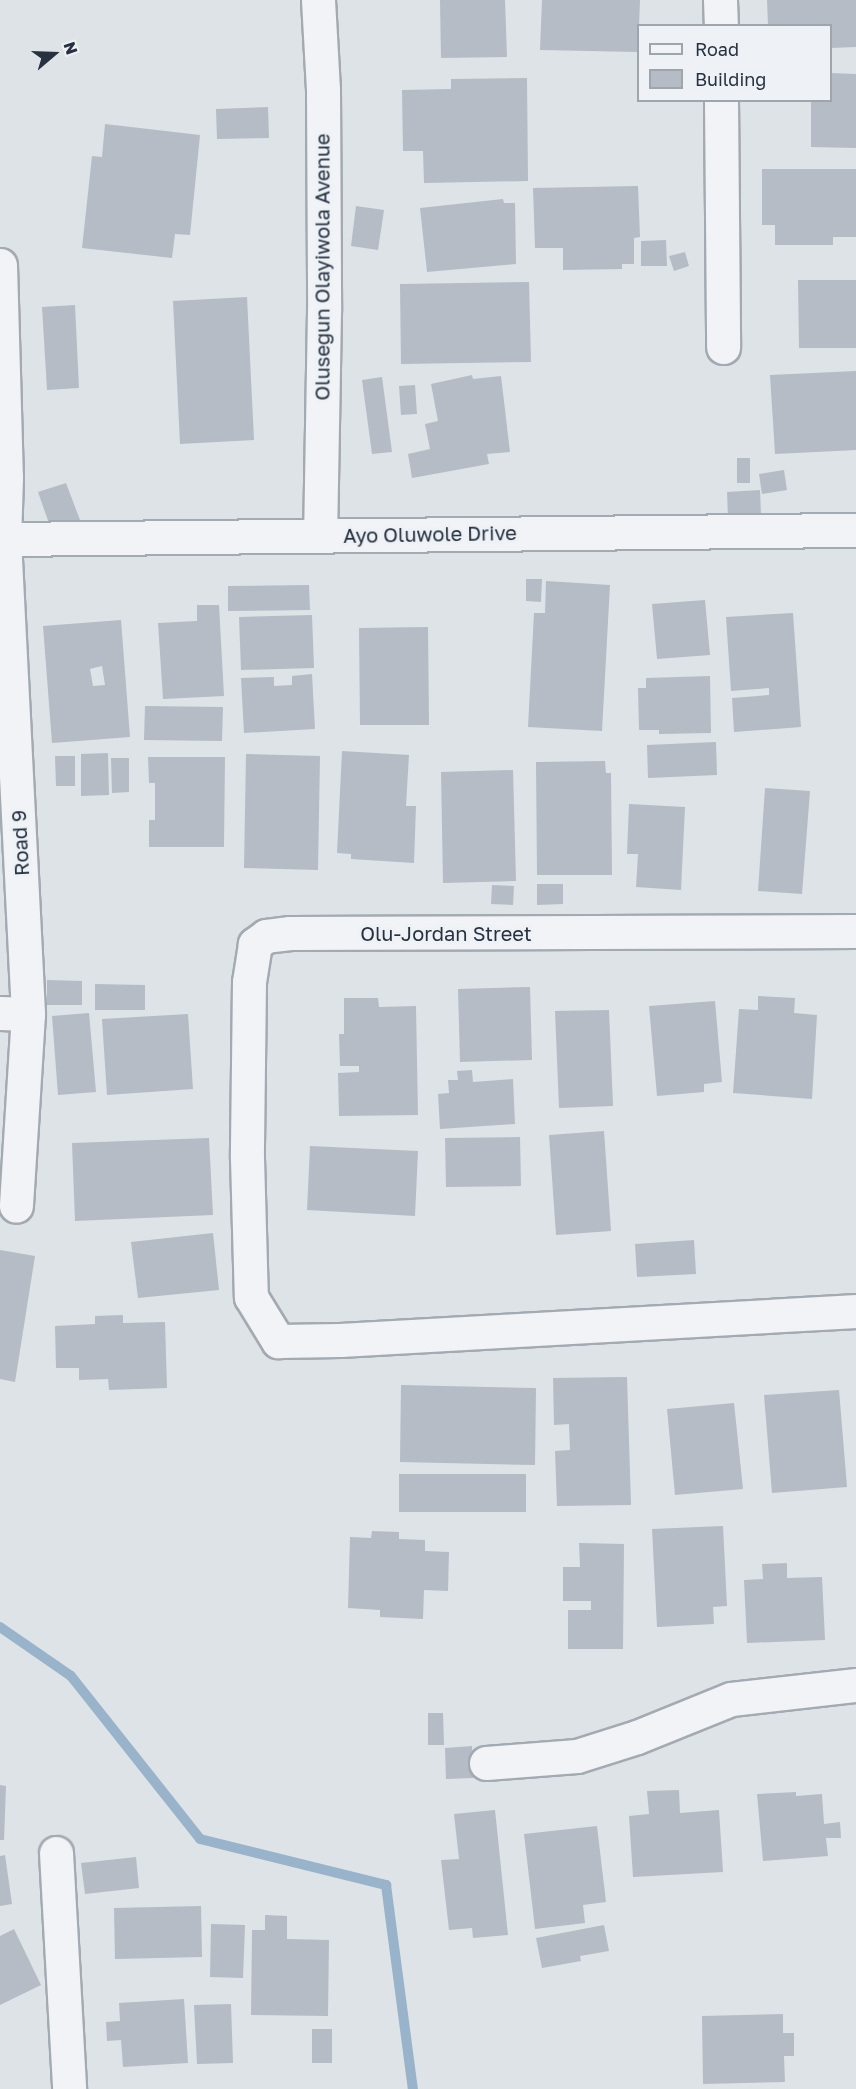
<!DOCTYPE html>
<html>
<head>
<meta charset="utf-8">
<style>
  body { margin:0 }
  #map { position:relative; width:856px; height:2089px; overflow:hidden; background:#dee3e8; font-family:"Golos Text",sans-serif }
  div>[style] { position:absolute }
  .stream>* { height:10px; margin:-5px; padding:0 5px; transform-origin:5px; border-radius:5px; background:#98b3ca }
  .building>* { inset:0; background:#b5bcc5 }
  .roads { filter:drop-shadow(2px 0 #a3aab2) drop-shadow(-2px 0 #a3aab2) drop-shadow(0 2px #a3aab2) drop-shadow(0 -2px #a3aab2) }
  .street>* { height:33px; margin:-16.5px; padding:0 16.5px; transform-origin:16.5px; border-radius:16.5px; background:#f1f3f7 }
  span { translate:-50% -50%; white-space:nowrap; text-align:center; line-height:1.15; -webkit-text-stroke:6px #eef2f6; paint-order:stroke }
  .street-label { font-size:20px; color:#273140 }
  .legend { position:absolute; left:637px; top:24px; width:195px; height:78px; box-sizing:border-box; background:#eef2f6; border:2px solid #9ea5ad; margin:0; padding:8px 10px; list-style:none; font-size:18px; color:#273140 }
  .legend li { display:flex; align-items:center; gap:12px; height:30px }
  .legend b { width:30px; border:2px solid #9ea5ad }
  .north { position:absolute; left:24px; top:24px; width:60px; height:60px; -webkit-text-stroke:4px #eef2f6; paint-order:stroke; rotate:71deg; font-size:16px; font-weight:700; line-height:24px; text-align:center; color:#273140 }
  .north::after { content:''; display:block; margin:auto; width:21px; height:27px; background:#273140; clip-path:polygon(50% 0,100% 100%,50% 72%,0 100%) }
</style>
</head>
<body>
<div id="map">
  <div class="stream">
    <div style="left:0;top:1627px;width:86px;rotate:34.6deg"></div>
    <div style="left:71px;top:1676px;width:208px;rotate:51.6deg"></div>
    <div style="left:200px;top:1839px;width:192px;rotate:13.9deg"></div>
    <div style="left:386px;top:1885px;width:206px;rotate:82.5deg"></div>
  </div>
  <div class="building">
    <div style="clip-path:polygon(440px 0,505px 0,507px 57px,441px 58px)"></div>
    <div style="clip-path:polygon(542px 0,640px 0,638px 52px,540px 50px)"></div>
    <div style="clip-path:polygon(767px 0,856px 0,856px 47px,830px 48px,830px 26px,768px 26px)"></div>
    <div style="clip-path:polygon(830px 73px,856px 74px,856px 148px,811px 147px,811px 100px,830px 100px)"></div>
    <div style="clip-path:polygon(527px 78px,528px 181px,424px 183px,423px 151px,403px 151px,402px 90px,451px 89px,451px 79px)"></div>
    <div style="clip-path:polygon(268px 107px,269px 138px,217px 139px,216px 109px)"></div>
    <div style="clip-path:polygon(105px 124px,200px 135px,190px 235px,175px 234px,172px 258px,82px 248px,92px 156px,102px 157px)"></div>
    <div style="clip-path:polygon(762px 169px,856px 169px,856px 237px,833px 237px,833px 245px,775px 245px,775px 225px,762px 225px)"></div>
    <div style="clip-path:polygon(638px 186px,640px 237px,634px 238px,634px 264px,622px 264px,622px 269px,563px 270px,563px 248px,535px 248px,533px 188px)"></div>
    <div style="clip-path:polygon(503px 199px,504px 203px,515px 203px,516px 264px,427px 272px,420px 208px)"></div>
    <div style="clip-path:polygon(356px 206px,384px 210px,378px 250px,351px 246px)"></div>
    <div style="clip-path:polygon(666px 240px,667px 266px,641px 266px,641px 241px)"></div>
    <div style="clip-path:polygon(685px 252px,689px 266px,674px 271px,669px 256px)"></div>
    <div style="clip-path:polygon(798px 280px,856px 280px,856px 348px,799px 348px)"></div>
    <div style="clip-path:polygon(529px 282px,531px 362px,401px 364px,400px 284px)"></div>
    <div style="clip-path:polygon(247px 297px,254px 440px,180px 444px,173px 301px)"></div>
    <div style="clip-path:polygon(75px 305px,79px 388px,47px 390px,42px 307px)"></div>
    <div style="clip-path:polygon(856px 371px,856px 450px,775px 454px,770px 375px)"></div>
    <div style="clip-path:polygon(472px 375px,473px 379px,501px 376px,510px 452px,487px 454px,489px 464px,412px 478px,408px 454px,430px 449px,425px 424px,438px 421px,431px 384px)"></div>
    <div style="clip-path:polygon(382px 377px,392px 452px,372px 454px,362px 380px)"></div>
    <div style="clip-path:polygon(415px 385px,417px 414px,401px 415px,399px 386px)"></div>
    <div style="clip-path:polygon(737px 458px,750px 458px,750px 483px,737px 483px)"></div>
    <div style="clip-path:polygon(784px 470px,787px 490px,762px 494px,759px 474px)"></div>
    <div style="clip-path:polygon(66px 483px,80px 520px,51px 529px,38px 492px)"></div>
    <div style="clip-path:polygon(760px 490px,761px 515px,728px 517px,727px 492px)"></div>
    <div style="clip-path:polygon(526px 579px,542px 579px,541px 602px,526px 601px)"></div>
    <div style="clip-path:polygon(546px 581px,610px 585px,602px 731px,528px 727px,534px 613px,545px 613px)"></div>
    <div style="clip-path:polygon(309px 585px,310px 610px,228px 611px,228px 586px)"></div>
    <div style="clip-path:polygon(705px 600px,710px 655px,657px 659px,652px 604px)"></div>
    <div style="clip-path:polygon(197px 605px,219px 605px,224px 696px,163px 699px,158px 623px,197px 621px)"></div>
    <div style="clip-path:polygon(793px 613px,801px 727px,734px 732px,732px 698px,769px 695px,769px 688px,731px 691px,726px 617px)"></div>
    <div style="clip-path:polygon(312px 615px,314px 668px,241px 670px,239px 617px)"></div>
    <div style="clip-path:polygon(evenodd,121px 620px,130px 737px,52px 743px,43px 626px,121px 620px,102px 666px,105px 685px,93px 686px,90px 669px,102px 666px)"></div>
    <div style="clip-path:polygon(428px 627px,429px 725px,360px 725px,359px 628px)"></div>
    <div style="clip-path:polygon(312px 674px,315px 729px,244px 733px,241px 678px,274px 677px,274px 686px,292px 685px,292px 676px)"></div>
    <div style="clip-path:polygon(710px 676px,711px 733px,659px 734px,659px 730px,639px 730px,638px 688px,646px 688px,646px 678px)"></div>
    <div style="clip-path:polygon(145px 706px,223px 707px,222px 741px,144px 740px)"></div>
    <div style="clip-path:polygon(716px 742px,717px 775px,648px 778px,647px 745px)"></div>
    <div style="clip-path:polygon(342px 751px,409px 755px,406px 806px,416px 806px,414px 863px,351px 859px,351px 854px,337px 853px)"></div>
    <div style="clip-path:polygon(108px 753px,109px 795px,81px 796px,81px 754px)"></div>
    <div style="clip-path:polygon(246px 754px,320px 756px,318px 870px,244px 868px)"></div>
    <div style="clip-path:polygon(55px 756px,75px 756px,75px 786px,56px 786px)"></div>
    <div style="clip-path:polygon(148px 757px,225px 757px,224px 847px,149px 847px,149px 820px,155px 820px,155px 783px,149px 783px)"></div>
    <div style="clip-path:polygon(111px 758px,129px 758px,129px 792px,112px 793px)"></div>
    <div style="clip-path:polygon(605px 761px,606px 773px,611px 773px,612px 875px,537px 875px,536px 762px)"></div>
    <div style="clip-path:polygon(513px 770px,516px 881px,443px 883px,441px 772px)"></div>
    <div style="clip-path:polygon(765px 788px,810px 791px,802px 894px,758px 891px)"></div>
    <div style="clip-path:polygon(629px 804px,685px 807px,681px 890px,636px 887px,638px 854px,627px 854px)"></div>
    <div style="clip-path:polygon(537px 884px,563px 884px,563px 904px,537px 905px)"></div>
    <div style="clip-path:polygon(492px 885px,514px 886px,513px 905px,491px 904px)"></div>
    <div style="clip-path:polygon(47px 980px,82px 981px,82px 1005px,47px 1005px)"></div>
    <div style="clip-path:polygon(95px 984px,145px 985px,145px 1010px,95px 1010px)"></div>
    <div style="clip-path:polygon(530px 987px,532px 1060px,460px 1062px,458px 989px)"></div>
    <div style="clip-path:polygon(758px 996px,795px 998px,794px 1013px,817px 1015px,812px 1099px,733px 1093px,739px 1009px,758px 1010px)"></div>
    <div style="clip-path:polygon(344px 998px,378px 998px,379px 1007px,416px 1006px,418px 1115px,339px 1116px,338px 1073px,359px 1072px,359px 1066px,340px 1066px,339px 1034px,344px 1034px)"></div>
    <div style="clip-path:polygon(715px 1001px,722px 1082px,704px 1084px,704px 1092px,657px 1096px,649px 1006px)"></div>
    <div style="clip-path:polygon(609px 1010px,613px 1106px,559px 1108px,555px 1011px)"></div>
    <div style="clip-path:polygon(89px 1013px,96px 1092px,58px 1095px,52px 1016px)"></div>
    <div style="clip-path:polygon(188px 1014px,193px 1089px,107px 1095px,102px 1019px)"></div>
    <div style="clip-path:polygon(472px 1070px,473px 1082px,513px 1079px,515px 1124px,440px 1129px,438px 1094px,449px 1093px,448px 1080px,458px 1080px,457px 1071px)"></div>
    <div style="clip-path:polygon(604px 1131px,611px 1231px,556px 1235px,549px 1135px)"></div>
    <div style="clip-path:polygon(520px 1137px,521px 1186px,446px 1187px,445px 1138px)"></div>
    <div style="clip-path:polygon(209px 1138px,213px 1215px,75px 1221px,72px 1143px)"></div>
    <div style="clip-path:polygon(310px 1146px,418px 1151px,415px 1216px,307px 1210px)"></div>
    <div style="clip-path:polygon(213px 1233px,219px 1290px,138px 1298px,131px 1242px)"></div>
    <div style="clip-path:polygon(694px 1240px,696px 1274px,637px 1277px,635px 1244px)"></div>
    <div style="clip-path:polygon(0 1250px,35px 1256px,15px 1382px,0 1379px)"></div>
    <div style="clip-path:polygon(123px 1315px,123px 1323px,165px 1322px,167px 1388px,109px 1390px,108px 1379px,79px 1380px,79px 1368px,56px 1368px,55px 1326px,95px 1324px,95px 1316px)"></div>
    <div style="clip-path:polygon(627px 1377px,631px 1505px,557px 1506px,555px 1451px,570px 1450px,569px 1424px,554px 1425px,553px 1378px)"></div>
    <div style="clip-path:polygon(401px 1385px,536px 1388px,535px 1465px,400px 1462px)"></div>
    <div style="clip-path:polygon(839px 1390px,847px 1487px,772px 1493px,764px 1395px)"></div>
    <div style="clip-path:polygon(734px 1403px,743px 1489px,675px 1495px,667px 1409px)"></div>
    <div style="clip-path:polygon(399px 1474px,526px 1474px,526px 1512px,399px 1512px)"></div>
    <div style="clip-path:polygon(723px 1526px,727px 1606px,713px 1607px,714px 1624px,657px 1627px,652px 1529px)"></div>
    <div style="clip-path:polygon(372px 1531px,399px 1532px,399px 1539px,425px 1540px,425px 1551px,449px 1552px,448px 1591px,424px 1590px,423px 1619px,380px 1617px,380px 1610px,348px 1608px,350px 1537px,371px 1538px)"></div>
    <div style="clip-path:polygon(579px 1543px,624px 1544px,623px 1649px,568px 1649px,568px 1610px,591px 1610px,591px 1601px,563px 1601px,563px 1567px,580px 1567px)"></div>
    <div style="clip-path:polygon(787px 1563px,787px 1578px,822px 1577px,825px 1640px,747px 1643px,744px 1580px,763px 1579px,762px 1564px)"></div>
    <div style="clip-path:polygon(428px 1713px,443px 1713px,444px 1745px,428px 1745px)"></div>
    <div style="clip-path:polygon(472px 1746px,473px 1778px,446px 1779px,445px 1748px)"></div>
    <div style="clip-path:polygon(0 1785px,6px 1786px,4px 1840px,0 1840px)"></div>
    <div style="clip-path:polygon(679px 1790px,680px 1813px,719px 1810px,723px 1872px,633px 1877px,629px 1816px,649px 1814px,647px 1791px)"></div>
    <div style="clip-path:polygon(796px 1792px,796px 1796px,822px 1794px,824px 1824px,840px 1822px,841px 1838px,826px 1838px,828px 1856px,763px 1861px,757px 1794px)"></div>
    <div style="clip-path:polygon(495px 1810px,508px 1935px,473px 1938px,472px 1928px,449px 1930px,441px 1860px,459px 1859px,454px 1814px)"></div>
    <div style="clip-path:polygon(597px 1826px,606px 1902px,583px 1905px,585px 1923px,535px 1929px,524px 1834px)"></div>
    <div style="clip-path:polygon(5px 1855px,12px 1904px,0 1906px,0 1856px)"></div>
    <div style="clip-path:polygon(136px 1857px,139px 1888px,85px 1894px,81px 1863px)"></div>
    <div style="clip-path:polygon(201px 1906px,202px 1957px,115px 1959px,114px 1908px)"></div>
    <div style="clip-path:polygon(265px 1915px,287px 1916px,287px 1939px,329px 1940px,328px 2016px,251px 2015px,252px 1930px,265px 1930px)"></div>
    <div style="clip-path:polygon(211px 1924px,245px 1925px,243px 1978px,210px 1977px)"></div>
    <div style="clip-path:polygon(604px 1925px,609px 1951px,580px 1956px,581px 1961px,542px 1968px,536px 1938px)"></div>
    <div style="clip-path:polygon(14px 1929px,41px 1985px,0 2005px,0 1936px)"></div>
    <div style="clip-path:polygon(184px 1999px,188px 2063px,123px 2067px,121px 2040px,107px 2041px,106px 2022px,120px 2021px,119px 2003px)"></div>
    <div style="clip-path:polygon(231px 2004px,233px 2063px,197px 2064px,194px 2005px)"></div>
    <div style="clip-path:polygon(783px 2014px,783px 2033px,794px 2033px,794px 2056px,784px 2056px,785px 2082px,703px 2084px,702px 2016px)"></div>
    <div style="clip-path:polygon(312px 2029px,332px 2029px,332px 2063px,312px 2063px)"></div>
  </div>
  <div class="roads">
    <div class="street">
      <div style="left:318px;top:0;width:90px;rotate:86.8deg"></div>
      <div style="left:323px;top:90px;width:221px;rotate:89.7deg"></div>
      <div style="left:324px;top:311px;width:224px;rotate:91deg"></div>
      <div style="left:720px;top:0;width:26px;rotate:88deg"></div>
      <div style="left:721px;top:100px;width:247px;rotate:89.5deg"></div>
      <div style="left:0;top:265px;width:212px;rotate:88.4deg"></div>
      <div style="left:6px;top:477px;width:62px;rotate:91.8deg"></div>
      <div style="left:4px;top:539px;width:476px;rotate:87.1deg"></div>
      <div style="left:28px;top:1014px;width:192px;rotate:93.6deg"></div>
      <div style="left:4px;top:539px;width:852px;rotate:-0.61deg"></div>
      <div style="left:856px;top:931px;width:566px;rotate:179.8deg"></div>
      <div style="left:290px;top:933px;width:24px;rotate:173deg"></div>
      <div style="left:266px;top:936px;width:14px;rotate:144deg"></div>
      <div style="left:255px;top:944px;width:38px;rotate:99deg"></div>
      <div style="left:249px;top:982px;width:176px;rotate:90.7deg"></div>
      <div style="left:247px;top:1158px;width:139px;rotate:88.4deg"></div>
      <div style="left:251px;top:1297px;width:52px;rotate:58.5deg"></div>
      <div style="left:278px;top:1341px;width:62px;rotate:-0.9deg"></div>
      <div style="left:340px;top:1340px;width:517px;rotate:-3.22deg"></div>
      <div style="left:0;top:1013px;width:28px;rotate:2deg"></div>
      <div style="left:486px;top:1763px;width:91px;rotate:-4.4deg"></div>
      <div style="left:577px;top:1756px;width:63px;rotate:-17.6deg"></div>
      <div style="left:637px;top:1737px;width:101px;rotate:-22deg"></div>
      <div style="left:731px;top:1699px;width:126px;rotate:-6.4deg"></div>
      <div style="left:56px;top:1853px;width:236px;rotate:86.8deg"></div>
    </div>
  </div>
  <div class="street-label">
    <span style="left:322px;top:267px;rotate:-90deg">Olusegun Olayiwola Avenue</span>
    <span style="left:430px;top:534px;rotate:-1deg">Ayo Oluwole Drive</span>
    <span style="left:20px;top:843px;rotate:-93deg">Road 9</span>
    <span style="left:446px;top:933px">Olu-Jordan Street</span>
  </div>
  <ul class="legend">
  <li><b style="height:8px;background:#f1f3f7"></b>Road</li>
  <li><b style="height:16px;background:#b5bcc5"></b>Building</li>
  </ul>
  <div class="north">N</div>
</div>
</body>
</html>
